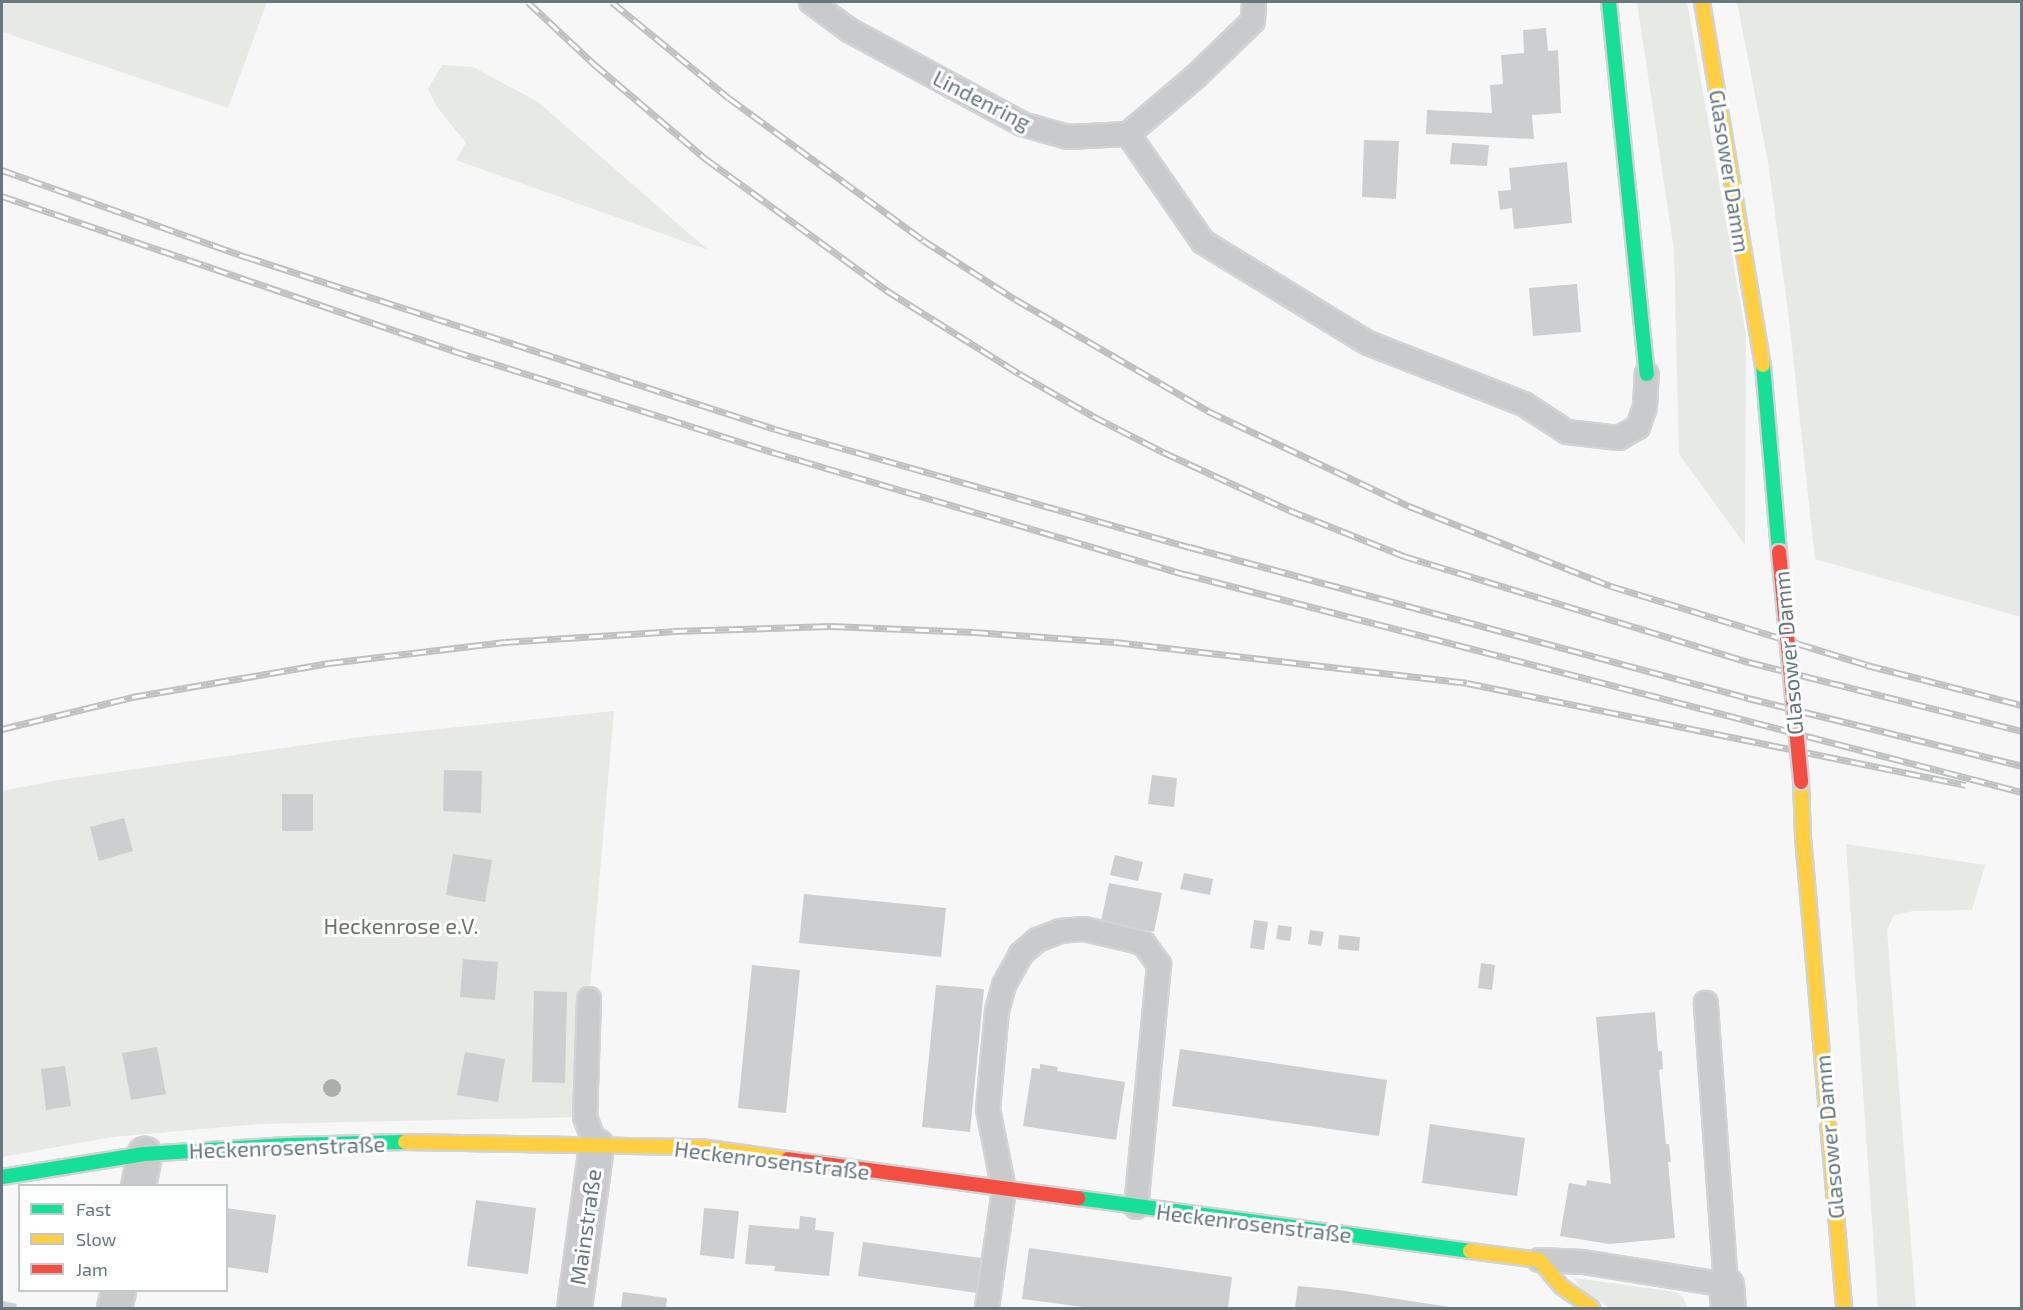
<!DOCTYPE html>
<html>
<head>
<meta charset="utf-8">
<style>
  body { margin:0 }
  #map { position:relative; width:2023px; height:1310px; overflow:hidden; background:#f7f7f7; font-family:"Exo 2",sans-serif }
  div>[style] { position:absolute }
  .green>* { inset:0; background:#e7e9e5 }
  .building>* { inset:0; background:#cdcecf }
  .roads { filter:drop-shadow(2px 0 #d2d3d4) drop-shadow(-2px 0 #d2d3d4) drop-shadow(0 2px #d2d3d4) drop-shadow(0 -2px #d2d3d4) }
  .lane>* { height:22px; margin:-11px; padding:0 11px; transform-origin:11px; border-radius:11px; background:#c8cacb }
  .street>* { height:33px; margin:-16.5px; padding:0 16.5px; transform-origin:16.5px; border-radius:16.5px; background:#c8cacb }
  .fast>* { height:14px; margin:-7px; padding:0 7px; transform-origin:7px; border-radius:7px; background:#16e098 }
  .slow>* { height:14px; margin:-7px; padding:0 7px; transform-origin:7px; border-radius:7px; background:#ffcf43 }
  .jam>* { height:14px; margin:-7px; padding:0 7px; transform-origin:7px; border-radius:7px; background:#f24e42 }
  .rail>* { height:7px; margin-top:-3.5px; transform-origin:0; background:repeating-linear-gradient(90deg,#fff 0 14px,#bfc1c1 0 28px); box-sizing:border-box; border-block:2px solid #bfc1c1 }
  .bridges { filter:drop-shadow(2px 0 #d2d3d4) drop-shadow(-2px 0 #d2d3d4) drop-shadow(0 2px #d2d3d4) drop-shadow(0 -2px #d2d3d4) }
  .jam-bridge>* { height:14px; margin:-7px; padding:0 7px; transform-origin:7px; border-radius:7px; background:#f24e42 }
  .trees>* { width:18px; height:18px; margin:-9px; border-radius:50%; background:#aab0a7 }
  span { translate:-50% -50%; white-space:nowrap; text-align:center; line-height:1.15; -webkit-text-stroke:6px #fff; paint-order:stroke }
  .street-label { font-size:22px; color:#66787d }
  .park-label { font-size:22px; color:#6b7665 }
  .frame { position:absolute; inset:0; border:3px solid #66787d; pointer-events:none }
  .legend { position:absolute; left:18px; top:1184px; width:210px; height:108px; box-sizing:border-box; background:#fff; border:2px solid #c2c9cb; margin:0; padding:8px 10px; list-style:none; font-size:18px; color:#66787d }
  .legend li { display:flex; align-items:center; gap:12px; height:30px }
  .legend b { width:30px; border:2px solid #c2c9cb }
</style>
</head>
<body>
<div id="map">
  <div class="green">
    <div style="clip-path:polygon(2px 2px,267px 2px,228px 108px,2px 32px)"></div>
    <div style="clip-path:polygon(1637px 2px,1687px 2px,1746px 335px,1745px 545px,1679px 454px,1674px 250px)"></div>
    <div style="clip-path:polygon(1737px 2px,2021px 2px,2021px 617px,1815px 559px,1789px 319px,1768px 162px)"></div>
    <div style="clip-path:polygon(442px 65px,473px 67px,538px 102px,708px 250px,456px 160px,466px 143px,437px 107px,428px 89px)"></div>
    <div style="clip-path:polygon(614px 711px,589px 999px,585px 1117px,260px 1124px,112px 1137px,2px 1157px,2px 791px,58px 780px,361px 737px)"></div>
    <div style="clip-path:polygon(1846px 844px,1985px 865px,1972px 910px,1913px 911px,1894px 915px,1887px 930px,1916px 1308px,1878px 1308px)"></div>
    <div style="clip-path:polygon(1574px 1278px,1676px 1292px,1683px 1297px,1688px 1308px,1609px 1308px,1580px 1287px)"></div>
  </div>
  <div class="building">
    <div style="clip-path:polygon(1546px 28px,1548px 51px,1558px 50px,1561px 113px,1532px 115px,1534px 139px,1426px 134px,1427px 110px,1492px 113px,1490px 85px,1503px 84px,1501px 55px,1524px 53px,1523px 30px)"></div>
    <div style="clip-path:polygon(1364px 140px,1399px 141px,1396px 199px,1362px 197px)"></div>
    <div style="clip-path:polygon(1452px 143px,1489px 145px,1487px 166px,1450px 164px)"></div>
    <div style="clip-path:polygon(1567px 162px,1572px 223px,1514px 229px,1512px 208px,1500px 210px,1498px 191px,1511px 190px,1509px 168px)"></div>
    <div style="clip-path:polygon(1577px 284px,1581px 332px,1533px 336px,1529px 288px)"></div>
    <div style="clip-path:polygon(444px 770px,482px 771px,481px 813px,443px 811px)"></div>
    <div style="clip-path:polygon(1152px 775px,1177px 778px,1174px 807px,1148px 804px)"></div>
    <div style="clip-path:polygon(282px 794px,313px 794px,313px 831px,282px 831px)"></div>
    <div style="clip-path:polygon(124px 818px,133px 851px,99px 861px,90px 827px)"></div>
    <div style="clip-path:polygon(453px 854px,492px 860px,485px 902px,446px 895px)"></div>
    <div style="clip-path:polygon(1115px 855px,1143px 862px,1138px 881px,1110px 875px)"></div>
    <div style="clip-path:polygon(1184px 873px,1213px 879px,1210px 895px,1180px 889px)"></div>
    <div style="clip-path:polygon(1109px 883px,1162px 893px,1154px 932px,1101px 921px)"></div>
    <div style="clip-path:polygon(804px 894px,946px 908px,941px 957px,799px 943px)"></div>
    <div style="clip-path:polygon(1254px 920px,1268px 922px,1264px 950px,1250px 948px)"></div>
    <div style="clip-path:polygon(1278px 925px,1292px 927px,1290px 941px,1276px 939px)"></div>
    <div style="clip-path:polygon(1310px 930px,1324px 932px,1321px 946px,1308px 944px)"></div>
    <div style="clip-path:polygon(1339px 935px,1360px 937px,1359px 951px,1338px 949px)"></div>
    <div style="clip-path:polygon(463px 959px,498px 962px,495px 1000px,460px 997px)"></div>
    <div style="clip-path:polygon(1481px 963px,1495px 965px,1492px 990px,1478px 988px)"></div>
    <div style="clip-path:polygon(752px 965px,800px 970px,786px 1113px,738px 1108px)"></div>
    <div style="clip-path:polygon(936px 985px,984px 989px,970px 1132px,922px 1127px)"></div>
    <div style="clip-path:polygon(534px 991px,567px 992px,565px 1083px,532px 1082px)"></div>
    <div style="clip-path:polygon(1655px 1012px,1658px 1051px,1662px 1051px,1663px 1069px,1659px 1070px,1666px 1144px,1669px 1144px,1671px 1162px,1668px 1162px,1675px 1238px,1609px 1244px,1560px 1236px,1569px 1183px,1586px 1186px,1587px 1180px,1611px 1184px,1596px 1017px)"></div>
    <div style="clip-path:polygon(157px 1047px,166px 1094px,131px 1100px,122px 1053px)"></div>
    <div style="clip-path:polygon(1180px 1049px,1387px 1080px,1379px 1136px,1172px 1106px)"></div>
    <div style="clip-path:polygon(465px 1052px,505px 1059px,498px 1102px,457px 1095px)"></div>
    <div style="clip-path:polygon(1040px 1064px,1058px 1067px,1057px 1071px,1125px 1082px,1116px 1140px,1023px 1126px,1032px 1068px,1040px 1069px)"></div>
    <div style="clip-path:polygon(65px 1066px,71px 1106px,46px 1110px,41px 1069px)"></div>
    <div style="clip-path:polygon(1430px 1124px,1525px 1138px,1517px 1196px,1422px 1183px)"></div>
    <div style="clip-path:polygon(476px 1200px,536px 1208px,528px 1274px,467px 1266px)"></div>
    <div style="clip-path:polygon(226px 1208px,276px 1215px,268px 1273px,226px 1267px)"></div>
    <div style="clip-path:polygon(704px 1208px,739px 1211px,734px 1259px,700px 1255px)"></div>
    <div style="clip-path:polygon(800px 1216px,816px 1218px,815px 1230px,834px 1232px,829px 1276px,774px 1271px,775px 1266px,745px 1264px,749px 1225px,799px 1229px)"></div>
    <div style="clip-path:polygon(863px 1242px,981px 1258px,977px 1293px,858px 1276px)"></div>
    <div style="clip-path:polygon(1029px 1248px,1232px 1277px,1228px 1308px,1091px 1308px,1022px 1299px)"></div>
    <div style="clip-path:polygon(1298px 1286px,1339px 1290px,1456px 1308px,1295px 1308px)"></div>
    <div style="clip-path:polygon(623px 1292px,667px 1298px,666px 1308px,621px 1308px)"></div>
    <div style="clip-path:polygon(2px 1301px,17px 1304px,16px 1308px,2px 1308px)"></div>
  </div>
  <div class="roads">
    <div class="lane">
      <div style="left:811px;top:2px;width:47px;rotate:36.4deg"></div>
      <div style="left:849px;top:30px;width:197px;rotate:28.5deg"></div>
      <div style="left:1022px;top:124px;width:48px;rotate:15.8deg"></div>
      <div style="left:1068px;top:137px;width:60px;rotate:-2.9deg"></div>
      <div style="left:1128px;top:134px;width:87px;rotate:-40.3deg"></div>
      <div style="left:1194px;top:78px;width:82px;rotate:-44deg"></div>
      <div style="left:1253px;top:21px;width:19px;rotate:-87deg"></div>
      <div style="left:1128px;top:134px;width:131px;rotate:55.2deg"></div>
      <div style="left:1203px;top:242px;width:193px;rotate:31.5deg"></div>
      <div style="left:1368px;top:343px;width:168px;rotate:21.4deg"></div>
      <div style="left:1524px;top:404px;width:51px;rotate:33.1deg"></div>
      <div style="left:1567px;top:432px;width:52px;rotate:6.6deg"></div>
      <div style="left:1619px;top:438px;width:22px;rotate:-30deg"></div>
      <div style="left:1638px;top:427px;width:21px;rotate:-71deg"></div>
      <div style="left:1645px;top:407px;width:33px;rotate:-87deg"></div>
      <div style="left:589px;top:999px;width:118px;rotate:91.9deg"></div>
      <div style="left:585px;top:1117px;width:30px;rotate:69deg"></div>
      <div style="left:1539px;top:1260px;width:44px;rotate:2.6deg"></div>
      <div style="left:1583px;top:1262px;width:145px;rotate:9.1deg"></div>
      <div style="left:1726px;top:1285px;width:283px;rotate:-94.1deg"></div>
      <div style="left:987px;top:1308px;width:119px;rotate:-81.8deg"></div>
      <div style="left:1004px;top:1190px;width:83px;rotate:-101.2deg"></div>
      <div style="left:988px;top:1109px;width:98px;rotate:-84.8deg"></div>
      <div style="left:997px;top:1011px;width:27px;rotate:-75deg"></div>
      <div style="left:1004px;top:985px;width:35px;rotate:-61deg"></div>
      <div style="left:1021px;top:954px;width:21px;rotate:-41deg"></div>
      <div style="left:1037px;top:940px;width:25px;rotate:-21deg"></div>
      <div style="left:1060px;top:931px;width:24px;rotate:-5deg"></div>
      <div style="left:1084px;top:929px;width:49px;rotate:12.9deg"></div>
      <div style="left:1132px;top:940px;width:13px;rotate:18deg"></div>
      <div style="left:1144px;top:944px;width:26px;rotate:54deg"></div>
      <div style="left:1159px;top:965px;width:243px;rotate:95.4deg"></div>
    </div>
    <div class="street">
      <div style="left:138px;top:1186px;width:33px;rotate:-79deg"></div>
      <div style="left:1726px;top:1285px;width:23px;rotate:85deg"></div>
      <div style="left:114px;top:1308px;width:18px;rotate:-77deg"></div>
      <div style="left:574px;top:1308px;width:164px;rotate:-82.3deg"></div>
    </div>
    <div class="fast">
      <div style="left:1609px;top:2px;width:374px;rotate:84.2deg"></div>
      <div style="left:1763px;top:365px;width:188px;rotate:85.1deg"></div>
      <div style="left:2px;top:1177px;width:144px;rotate:-9.2deg"></div>
      <div style="left:144px;top:1154px;width:144px;rotate:-3.6deg"></div>
      <div style="left:288px;top:1145px;width:117px;rotate:-1.5deg"></div>
      <div style="left:1078px;top:1198px;width:396px;rotate:7.7deg"></div>
    </div>
    <div class="slow">
      <div style="left:1702px;top:2px;width:368px;rotate:80.5deg"></div>
      <div style="left:1801px;top:782px;width:55px;rotate:87.9deg"></div>
      <div style="left:1803px;top:837px;width:473px;rotate:85deg"></div>
      <div style="left:405px;top:1142px;width:296px;rotate:1deg"></div>
      <div style="left:701px;top:1147px;width:88px;rotate:7.9deg"></div>
      <div style="left:1470px;top:1251px;width:70px;rotate:7.4deg"></div>
      <div style="left:1539px;top:1260px;width:35px;rotate:50deg"></div>
      <div style="left:1562px;top:1287px;width:37px;rotate:35deg"></div>
    </div>
    <div class="jam">
      <div style="left:788px;top:1159px;width:293px;rotate:7.7deg"></div>
    </div>
  </div>
  <div class="rail">
    <div style="left:528px;top:2px;width:91px;rotate:43.2deg"></div>
    <div style="left:594px;top:64px;width:147px;rotate:40.3deg"></div>
    <div style="left:706px;top:159px;width:223px;rotate:36deg"></div>
    <div style="left:886px;top:290px;width:158px;rotate:32.1deg"></div>
    <div style="left:1020px;top:374px;width:84px;rotate:29.9deg"></div>
    <div style="left:1093px;top:416px;width:79px;rotate:27.2deg"></div>
    <div style="left:1163px;top:452px;width:139px;rotate:24.7deg"></div>
    <div style="left:1289px;top:510px;width:124px;rotate:21.8deg"></div>
    <div style="left:1404px;top:556px;width:361px;rotate:17.1deg"></div>
    <div style="left:1749px;top:662px;width:282px;rotate:14.2deg"></div>
    <div style="left:612px;top:2px;width:151px;rotate:39.4deg"></div>
    <div style="left:729px;top:98px;width:240px;rotate:36.2deg"></div>
    <div style="left:923px;top:240px;width:109px;rotate:32.7deg"></div>
    <div style="left:1015px;top:299px;width:223px;rotate:30.1deg"></div>
    <div style="left:1208px;top:411px;width:222px;rotate:25.3deg"></div>
    <div style="left:1409px;top:506px;width:217px;rotate:21.6deg"></div>
    <div style="left:1611px;top:586px;width:268px;rotate:17.1deg"></div>
    <div style="left:1867px;top:665px;width:160px;rotate:14.5deg"></div>
    <div style="left:2px;top:170px;width:260px;rotate:19.6deg"></div>
    <div style="left:247px;top:257px;width:555px;rotate:18.04deg"></div>
    <div style="left:775px;top:429px;width:431px;rotate:15.9deg"></div>
    <div style="left:1190px;top:547px;width:578px;rotate:15.14deg"></div>
    <div style="left:1748px;top:698px;width:282px;rotate:13.9deg"></div>
    <div style="left:2px;top:196px;width:478px;rotate:18.9deg"></div>
    <div style="left:454px;top:351px;width:334px;rotate:17.6deg"></div>
    <div style="left:772px;top:452px;width:431px;rotate:16.5deg"></div>
    <div style="left:1185px;top:574px;width:865px;rotate:14.6deg"></div>
    <div style="left:2px;top:729px;width:134px;rotate:-13.8deg"></div>
    <div style="left:132px;top:697px;width:200px;rotate:-9.8deg"></div>
    <div style="left:329px;top:663px;width:177px;rotate:-6.8deg"></div>
    <div style="left:505px;top:642px;width:168px;rotate:-3.7deg"></div>
    <div style="left:673px;top:631px;width:158px;rotate:-1.8deg"></div>
    <div style="left:831px;top:626px;width:143px;rotate:2.4deg"></div>
    <div style="left:974px;top:632px;width:141px;rotate:4.1deg"></div>
    <div style="left:1115px;top:642px;width:354px;rotate:6.6deg"></div>
    <div style="left:1467px;top:683px;width:509px;rotate:11.55deg"></div>
  </div>
  <div class="bridges">
    <div class="jam-bridge">
      <div style="left:1779px;top:552px;width:231px;rotate:84.5deg"></div>
    </div>
  </div>
  <div class="trees">
    <div style="left:332px;top:1088px"></div>
  </div>
  <div class="street-label">
    <span style="left:982px;top:100px;rotate:27deg">Lindenring</span>
    <span style="left:1730px;top:171px;rotate:81deg">Glasower Damm</span>
    <span style="left:1788px;top:653px;rotate:-95deg">Glasower Damm</span>
    <span style="left:1829px;top:1137px;rotate:-95deg">Glasower Damm</span>
    <span style="left:287px;top:1147px;rotate:-2deg">Heckenrosenstraße</span>
    <span style="left:772px;top:1160px;rotate:7deg">Heckenrosenstraße</span>
    <span style="left:1254px;top:1223px;rotate:7deg">Heckenrosenstraße</span>
    <span style="left:585px;top:1227px;rotate:-82deg">Mainstraße</span>
  </div>
  <div class="park-label">
    <span style="left:401px;top:926px">Heckenrose e.V.</span>
  </div>
  <div class="frame"></div>
  <ul class="legend">
  <li><b style="height:8px;background:#16e098"></b>Fast</li>
  <li><b style="height:8px;background:#ffcf43"></b>Slow</li>
  <li><b style="height:8px;background:#f24e42"></b>Jam</li>
  </ul>
</div>
</body>
</html>
